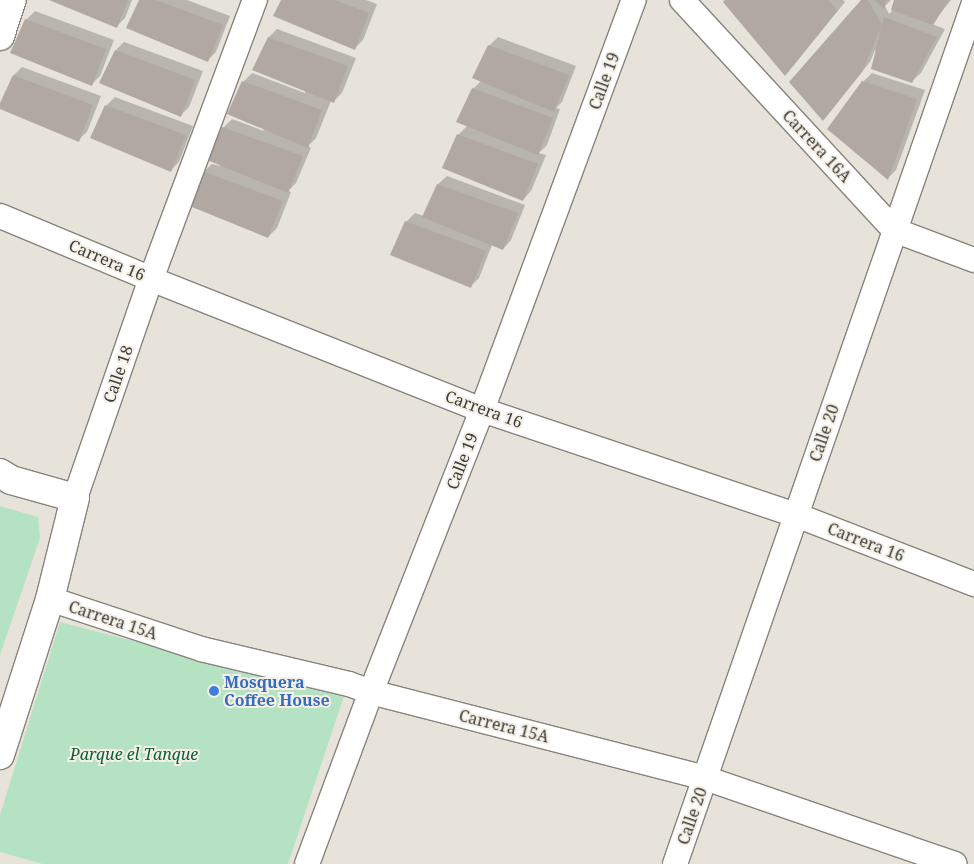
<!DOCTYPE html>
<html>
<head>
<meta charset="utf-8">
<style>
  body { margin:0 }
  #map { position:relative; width:974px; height:864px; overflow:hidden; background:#e7e3da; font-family:"Noto Serif",serif }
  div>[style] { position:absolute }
  .green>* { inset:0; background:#b5e2c3 }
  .shadow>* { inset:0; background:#0003 }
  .building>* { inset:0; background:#b1a8a2 }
  .roads { filter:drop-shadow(1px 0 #87847b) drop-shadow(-1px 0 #87847b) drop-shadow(0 1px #87847b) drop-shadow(0 -1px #87847b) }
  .minor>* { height:24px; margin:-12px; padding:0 12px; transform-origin:12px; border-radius:12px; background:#fff }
  .tertiary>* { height:28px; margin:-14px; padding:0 14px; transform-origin:14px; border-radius:14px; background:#fff }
  .dots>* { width:14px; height:14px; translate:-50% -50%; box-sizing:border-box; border:2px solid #f5f0e7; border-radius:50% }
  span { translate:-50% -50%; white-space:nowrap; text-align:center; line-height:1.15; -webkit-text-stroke:4px #f5f0e7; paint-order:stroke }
  .street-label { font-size:16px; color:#3e3d39 }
  .shop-label { font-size:16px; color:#366cbe; font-weight:700 }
  .left { translate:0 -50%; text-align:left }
  .park-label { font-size:16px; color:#0a5f36; font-style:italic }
</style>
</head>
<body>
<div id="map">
  <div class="green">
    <div style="clip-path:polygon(0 506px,38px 517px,40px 538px,0 655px)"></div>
    <div style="clip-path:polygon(60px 622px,344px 696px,288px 864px,43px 864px,0 852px,0 815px)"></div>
  </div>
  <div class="shadow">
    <div style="clip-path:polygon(52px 0,132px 0,125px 18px,117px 26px)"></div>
    <div style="clip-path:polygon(140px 0,187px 0,230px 16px,216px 52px,208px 60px)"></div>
    <div style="clip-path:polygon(282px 0,366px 0,377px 4px,363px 40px,354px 49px)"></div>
    <div style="clip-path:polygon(727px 0,843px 0,845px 2px,793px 66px)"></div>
    <div style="clip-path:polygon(863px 0,891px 0,885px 6px,889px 14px,893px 10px,895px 0,951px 0,932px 24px,945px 29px,921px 73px,912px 81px,875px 50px,870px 62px,823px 119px)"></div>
    <div style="clip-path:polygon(35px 11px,114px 40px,100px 76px,91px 85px,26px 20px)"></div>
    <div style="clip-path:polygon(277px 29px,356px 58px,342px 93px,333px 102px,331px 101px,316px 138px,308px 146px,311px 148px,296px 183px,288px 191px,291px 192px,277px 228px,268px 237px,203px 172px,212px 164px,220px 166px,223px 128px,232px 119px,264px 131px,243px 82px,252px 73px,305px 93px,306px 90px,269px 37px)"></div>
    <div style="clip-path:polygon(498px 37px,576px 66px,562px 102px,556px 108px,560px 109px,547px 145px,539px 153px,546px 155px,531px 191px,523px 200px,458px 135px,468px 125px,473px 89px,481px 81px,489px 46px)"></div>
    <div style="clip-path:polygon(124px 42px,203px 71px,189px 107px,181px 115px,116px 50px)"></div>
    <div style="clip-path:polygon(22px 67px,101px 96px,87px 132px,78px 140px,0 108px,14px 75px)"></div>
    <div style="clip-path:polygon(872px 73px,925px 90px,896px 170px,888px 178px,863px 82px)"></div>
    <div style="clip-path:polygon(115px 97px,193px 126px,179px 162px,171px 170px,106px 106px)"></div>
    <div style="clip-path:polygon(447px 176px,525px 205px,511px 240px,503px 249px,492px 245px,479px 278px,471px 286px,406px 222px,415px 213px,424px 216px,438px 184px)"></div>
  </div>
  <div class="building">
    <div style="clip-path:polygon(49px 0,128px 0,117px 28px)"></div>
    <div style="clip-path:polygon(139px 0,156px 0,223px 25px,208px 62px,126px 28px)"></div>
    <div style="clip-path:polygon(281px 0,335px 0,369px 13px,355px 50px,273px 16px)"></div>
    <div style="clip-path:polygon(725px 0,829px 0,837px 11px,785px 76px,723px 2px)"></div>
    <div style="clip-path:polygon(861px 0,868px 0,882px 25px,862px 72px,823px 121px,789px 82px)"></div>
    <div style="clip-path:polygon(874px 0,886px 0,884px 9px)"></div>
    <div style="clip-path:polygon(894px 0,949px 0,933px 25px,891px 10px)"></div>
    <div style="clip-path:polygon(884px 17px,937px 37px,912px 83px,871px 69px)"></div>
    <div style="clip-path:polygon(25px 19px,106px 49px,92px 86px,10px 53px)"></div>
    <div style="clip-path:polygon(268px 37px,348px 66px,334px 103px,252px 70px)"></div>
    <div style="clip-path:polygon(488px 45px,569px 75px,554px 112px,472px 78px)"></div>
    <div style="clip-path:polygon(115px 50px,195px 80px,181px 117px,99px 83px)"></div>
    <div style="clip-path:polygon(13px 75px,93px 105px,79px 142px,0 109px,0 103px)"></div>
    <div style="clip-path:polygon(242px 81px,322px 110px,308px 148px,227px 114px)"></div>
    <div style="clip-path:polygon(862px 81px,917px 99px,888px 180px,827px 129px)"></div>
    <div style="clip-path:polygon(472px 88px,553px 118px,538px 155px,456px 122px)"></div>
    <div style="clip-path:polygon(105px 105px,186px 135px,171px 172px,90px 138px)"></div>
    <div style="clip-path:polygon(222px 127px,303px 156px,288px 193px,207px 160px)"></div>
    <div style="clip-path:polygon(457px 134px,538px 164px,523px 201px,442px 168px)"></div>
    <div style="clip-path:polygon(202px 171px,283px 201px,268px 238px,187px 205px)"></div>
    <div style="clip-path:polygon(437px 184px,518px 213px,503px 250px,422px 217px)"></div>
    <div style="clip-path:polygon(405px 221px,486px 251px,471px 288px,390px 255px)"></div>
  </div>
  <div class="roads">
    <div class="minor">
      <div style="left:682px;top:0;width:313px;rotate:47.3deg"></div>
      <div style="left:894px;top:230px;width:85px;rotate:20.6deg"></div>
      <div style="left:0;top:216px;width:164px;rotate:22.6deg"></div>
      <div style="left:151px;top:279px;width:356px;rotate:21.6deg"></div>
      <div style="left:482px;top:410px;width:331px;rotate:18.5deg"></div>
      <div style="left:796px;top:515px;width:191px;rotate:21.2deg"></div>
      <div style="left:75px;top:498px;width:232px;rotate:-70.9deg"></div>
      <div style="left:151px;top:279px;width:298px;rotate:-69.6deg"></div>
      <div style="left:50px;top:599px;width:159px;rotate:18.3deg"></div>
      <div style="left:201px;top:649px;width:152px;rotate:13.3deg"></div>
      <div style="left:349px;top:684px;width:23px;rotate:20deg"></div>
      <div style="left:371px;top:692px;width:345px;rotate:14.4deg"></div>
      <div style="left:705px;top:778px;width:264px;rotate:19deg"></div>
      <div style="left:307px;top:864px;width:184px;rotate:-69.6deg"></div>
      <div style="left:371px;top:692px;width:303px;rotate:-68.5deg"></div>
      <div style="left:482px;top:410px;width:437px;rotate:-69.7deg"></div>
      <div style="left:675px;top:864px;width:911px;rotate:-70.85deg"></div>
    </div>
    <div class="tertiary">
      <div style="left:0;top:36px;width:38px;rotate:-72deg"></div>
      <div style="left:0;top:473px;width:13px;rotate:32deg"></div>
      <div style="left:11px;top:480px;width:66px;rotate:15.7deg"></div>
      <div style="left:75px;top:498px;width:104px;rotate:103.9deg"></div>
      <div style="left:50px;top:599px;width:164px;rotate:107.8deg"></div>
    </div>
  </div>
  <div class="dots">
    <div style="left:214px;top:691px;background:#3f7fe0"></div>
  </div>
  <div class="street-label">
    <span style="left:604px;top:81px;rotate:-70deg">Calle 19</span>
    <span style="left:817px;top:146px;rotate:47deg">Carrera 16A</span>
    <span style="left:107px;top:260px;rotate:23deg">Carrera 16</span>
    <span style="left:118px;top:374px;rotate:-71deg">Calle 18</span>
    <span style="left:484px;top:409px;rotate:20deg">Carrera 16</span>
    <span style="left:824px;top:433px;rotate:-71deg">Calle 20</span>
    <span style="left:462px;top:461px;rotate:-69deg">Calle 19</span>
    <span style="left:866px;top:542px;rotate:21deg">Carrera 16</span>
    <span style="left:113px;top:620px;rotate:18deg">Carrera 15A</span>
    <span style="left:504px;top:726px;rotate:14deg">Carrera 15A</span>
    <span style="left:692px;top:816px;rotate:-71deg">Calle 20</span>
  </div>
  <div class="shop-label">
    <span class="left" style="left:224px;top:691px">Mosquera<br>Coffee House</span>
  </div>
  <div class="park-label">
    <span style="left:134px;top:754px">Parque el Tanque</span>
  </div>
</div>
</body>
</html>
